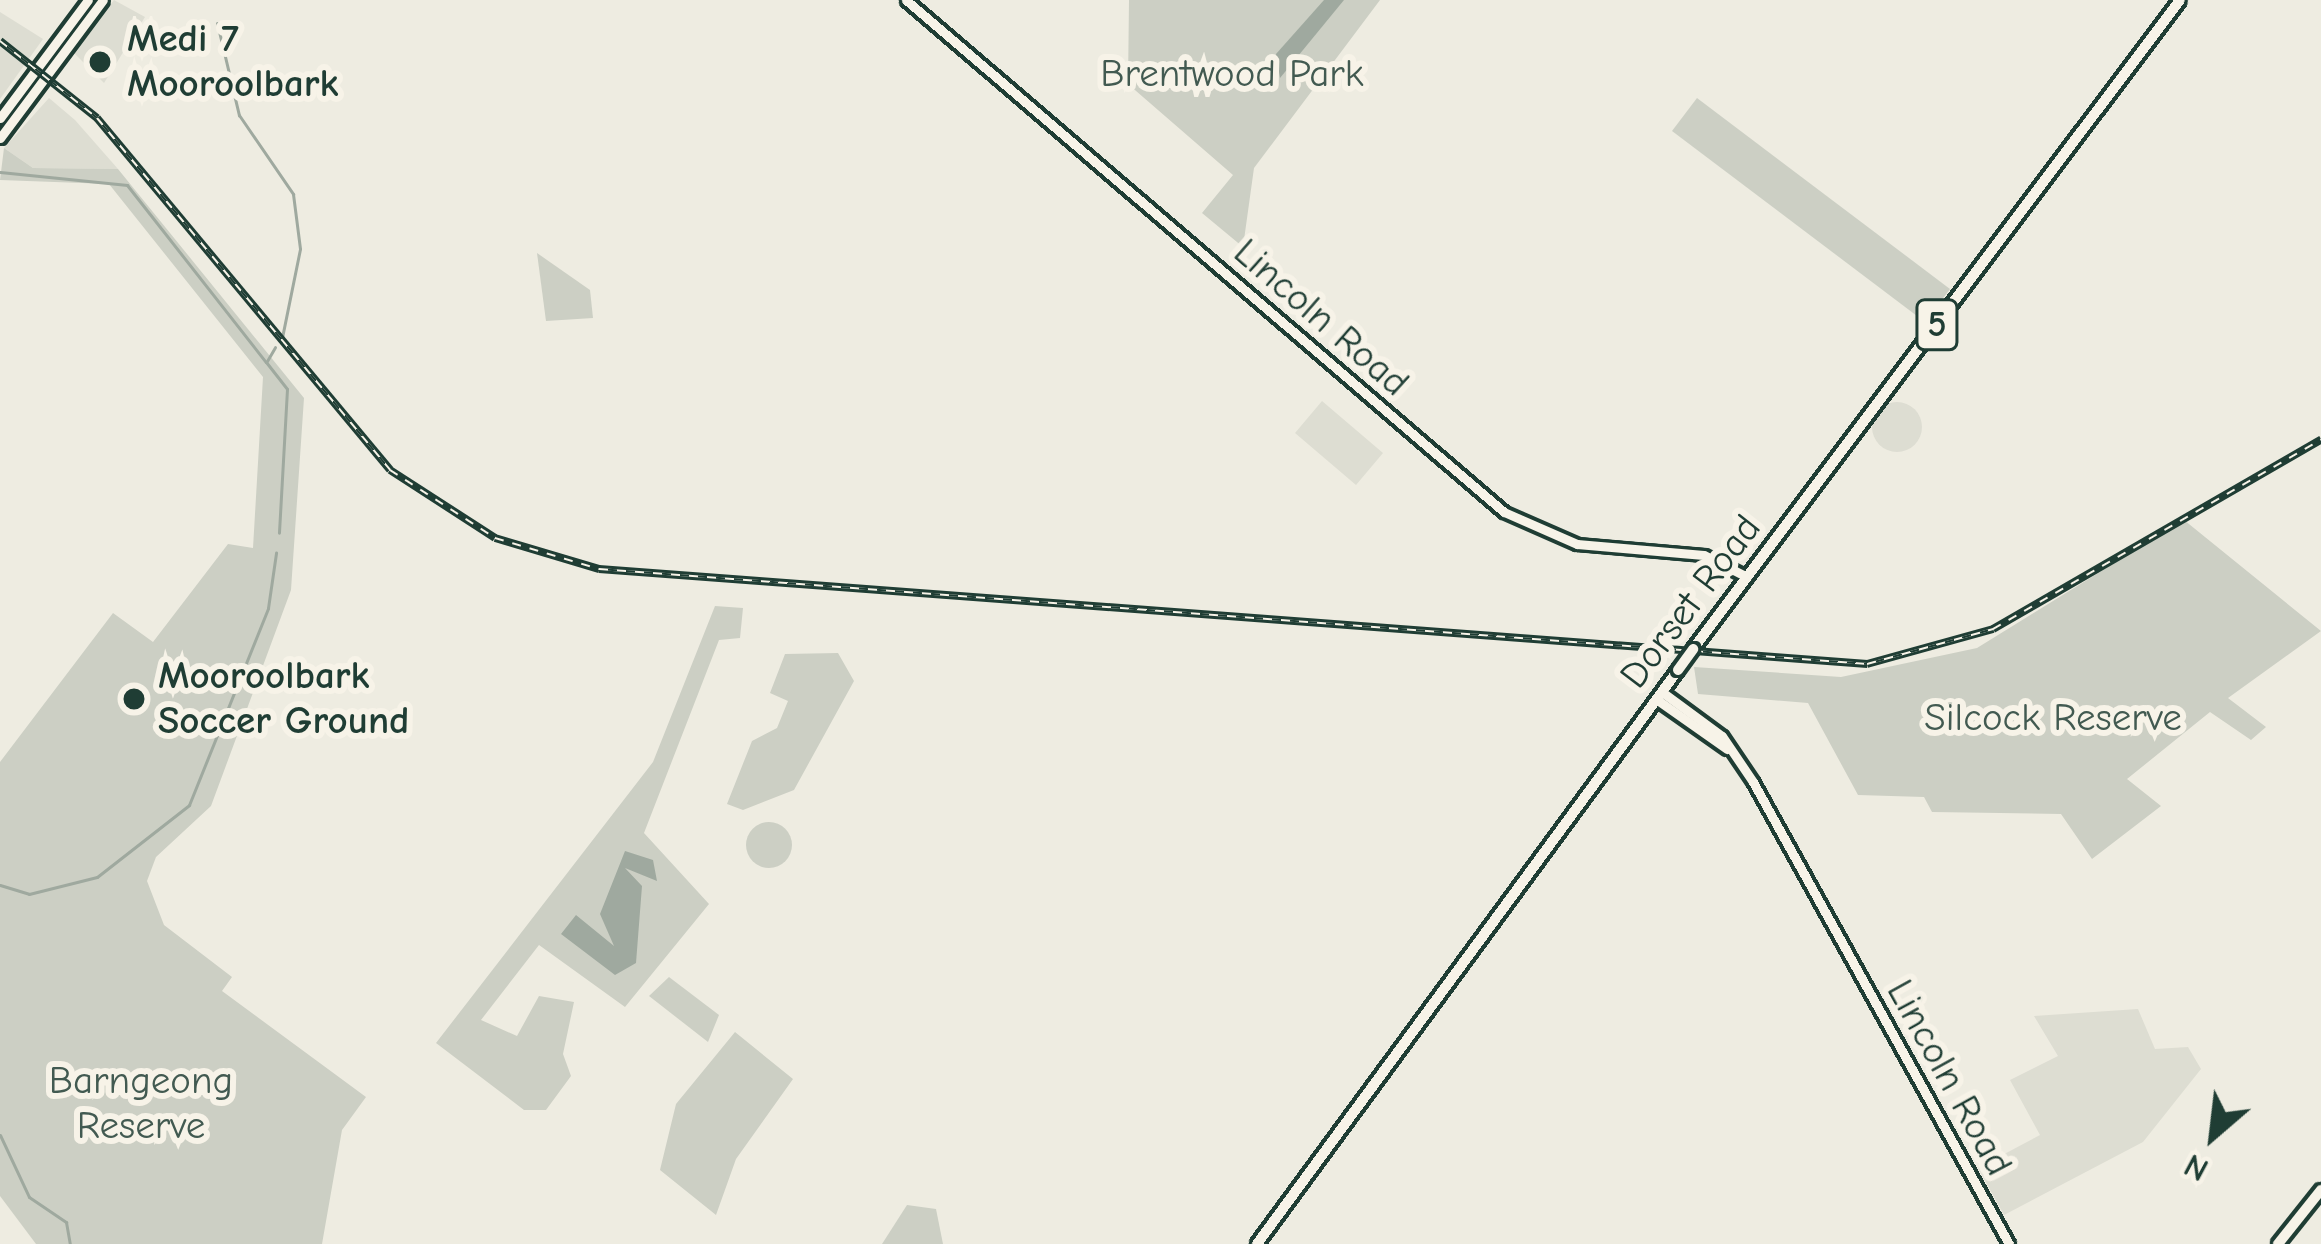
<!DOCTYPE html>
<html>
<head>
<meta charset="utf-8">
<style>
  body { margin:0 }
  #map { position:relative; width:2321px; height:1244px; overflow:hidden; background:#eeece1; font-family:"Comic Neue",sans-serif }
  div>[style] { position:absolute }
  .built>* { inset:0; background:#ddddd2 }
  .round { border-radius:50% }
  .green>* { inset:0; background:#cccfc4 }
  .water>* { inset:0; background:#9fa99f }
  .stream>* { height:3px; margin:-1.5px; padding:0 1.5px; transform-origin:1.5px; border-radius:1.5px; background:#9fa99f }
  .roads { filter:drop-shadow(3px 0 #1f3d34) drop-shadow(-3px 0 #1f3d34) drop-shadow(0 3px #1f3d34) drop-shadow(0 -3px #1f3d34) }
  .secondary>* { height:9px; margin:-4.5px; padding:0 4.5px; transform-origin:4.5px; border-radius:4.5px; background:#f7f3e8 }
  .primary>* { height:10px; margin:-5px; padding:0 5px; transform-origin:5px; border-radius:5px; background:#f7f3e8 }
  .rail>* { height:8px; margin-top:-4px; transform-origin:0; background:repeating-linear-gradient(90deg,#f7f3e8 0 9px,#1f3d34 0 18px); box-sizing:border-box; border-block:3px solid #1f3d34 }
  .bridges { filter:drop-shadow(3px 0 #1f3d34) drop-shadow(-3px 0 #1f3d34) drop-shadow(0 3px #1f3d34) drop-shadow(0 -3px #1f3d34) }
  .primary-bridge>* { height:10px; margin:-5px; padding:0 5px; transform-origin:5px; border-radius:5px; background:#f7f3e8 }
  .dots>* { width:33px; height:33px; translate:-50% -50%; box-sizing:border-box; border:6px solid #f7f3e8; border-radius:50% }
  span { translate:-50% -50%; white-space:nowrap; text-align:center; line-height:1.15; -webkit-text-stroke:12px #f7f3e8; paint-order:stroke }
  .shield-label span { padding:3px 9px; background:#f7f3e8; border:3px solid; border-radius:9px; -webkit-text-stroke-width:0 }
  .shield-label { font-size:36px; color:#1f3d34; font-weight:700 }
  .poi-label { font-size:39px; color:#1f3d34; font-weight:700 }
  .left { translate:0 -50%; text-align:left }
  .park-label { font-size:39px; color:#425a51 }
  .street-label { font-size:39px; color:#1f3d34 }
  .north { position:absolute; left:2153px; top:1076px; width:120px; height:120px; -webkit-text-stroke:9px #f7f3e8; paint-order:stroke; rotate:208deg; font-size:33px; font-weight:700; line-height:48px; text-align:center; color:#1f3d34 }
  .north::after { content:''; display:block; margin:auto; width:42px; height:54px; background:#1f3d34; clip-path:polygon(50% 0,100% 100%,50% 72%,0 100%) }
</style>
</head>
<body>
<div id="map">
  <div class="built">
    <div style="clip-path:polygon(114px 0,145px 17px,104px 83px,74px 53px)"></div>
    <div style="clip-path:polygon(0 12px,43px 39px,0 99px)"></div>
    <div style="clip-path:polygon(49px 98px,75px 120px,118px 169px,33px 168px,4px 148px)"></div>
    <div style="clip-path:polygon(1322px 401px,1383px 453px,1356px 485px,1295px 433px)"></div>
    <div class="round" style="left:1872px;top:402px;width:50px;height:50px"></div>
    <div style="clip-path:polygon(2138px 1009px,2155px 1049px,2188px 1047px,2201px 1069px,2143px 1142px,2004px 1215px,1978px 1168px,2040px 1135px,2010px 1080px,2058px 1056px,2034px 1016px)"></div>
  </div>
  <div class="green">
    <div style="clip-path:polygon(1129px 0,1380px 0,1254px 168px,1243px 247px,1202px 213px,1233px 175px,1128px 84px)"></div>
    <div style="clip-path:polygon(1697px 98px,1950px 289px,1925px 322px,1672px 131px)"></div>
    <div style="clip-path:polygon(4px 148px,33px 168px,118px 169px,304px 398px,291px 590px,211px 806px,156px 857px,147px 881px,164px 925px,232px 977px,222px 991px,366px 1097px,342px 1130px,322px 1244px,36px 1244px,0 1196px,0 762px,113px 613px,153px 642px,228px 544px,253px 548px,263px 377px,109px 184px,0 180px)"></div>
    <div style="clip-path:polygon(537px 253px,590px 290px,593px 318px,546px 321px)"></div>
    <div style="clip-path:polygon(2184px 520px,2321px 631px,2228px 698px,2266px 727px,2251px 740px,2210px 712px,2127px 779px,2161px 806px,2092px 859px,2061px 814px,1932px 812px,1924px 797px,1858px 795px,1808px 703px,1698px 694px,1694px 667px,1841px 677px,1977px 648px)"></div>
    <div style="clip-path:polygon(715px 606px,743px 608px,740px 638px,719px 640px,644px 833px,709px 904px,625px 1007px,539px 945px,481px 1020px,517px 1036px,539px 996px,574px 1002px,563px 1054px,571px 1076px,546px 1110px,524px 1110px,436px 1043px,653px 762px)"></div>
    <div style="clip-path:polygon(785px 654px,838px 653px,854px 681px,794px 790px,743px 810px,727px 804px,752px 741px,777px 728px,788px 701px,770px 693px)"></div>
    <div class="round" style="left:746px;top:822px;width:46px;height:46px"></div>
    <div style="clip-path:polygon(669px 977px,719px 1015px,708px 1042px,649px 996px)"></div>
    <div style="clip-path:polygon(735px 1032px,793px 1079px,736px 1159px,716px 1215px,660px 1170px,676px 1104px)"></div>
    <div style="clip-path:polygon(907px 1205px,936px 1209px,943px 1244px,882px 1244px)"></div>
  </div>
  <div class="water">
    <div style="clip-path:polygon(1324px 0,1344px 0,1280px 78px,1276px 54px)"></div>
    <div style="clip-path:polygon(625px 851px,653px 860px,657px 881px,625px 868px,642px 886px,636px 963px,615px 975px,561px 934px,576px 915px,614px 946px,600px 914px)"></div>
  </div>
  <div class="stream">
    <div style="left:217px;top:23px;width:95px;rotate:76.6deg"></div>
    <div style="left:239px;top:115px;width:96px;rotate:55.6deg"></div>
    <div style="left:293px;top:194px;width:55px;rotate:82.7deg"></div>
    <div style="left:300px;top:249px;width:95px;rotate:101.5deg"></div>
    <div style="left:0;top:172px;width:128px;rotate:5.8deg"></div>
    <div style="left:127px;top:185px;width:225px;rotate:51.9deg"></div>
    <div style="left:266px;top:362px;width:34px;rotate:52deg"></div>
    <div style="left:287px;top:389px;width:144px;rotate:93.2deg"></div>
    <div style="left:267px;top:361px;width:16px;rotate:-60deg"></div>
    <div style="left:0;top:885px;width:30px;rotate:17deg"></div>
    <div style="left:29px;top:894px;width:70px;rotate:-14deg"></div>
    <div style="left:97px;top:877px;width:117px;rotate:-38deg"></div>
    <div style="left:189px;top:805px;width:212px;rotate:-68.1deg"></div>
    <div style="left:268px;top:608px;width:56px;rotate:-81.7deg"></div>
    <div style="left:0;top:1135px;width:68px;rotate:64.9deg"></div>
    <div style="left:29px;top:1197px;width:45px;rotate:34deg"></div>
    <div style="left:66px;top:1222px;width:22px;rotate:80deg"></div>
  </div>
  <div class="roads">
    <div class="secondary">
      <div style="left:906px;top:0;width:787px;rotate:40.57deg"></div>
      <div style="left:1504px;top:512px;width:80px;rotate:23.7deg"></div>
      <div style="left:1577px;top:544px;width:127px;rotate:5deg"></div>
      <div style="left:1704px;top:555px;width:48px;rotate:27.1deg"></div>
      <div style="left:0;top:118px;width:147px;rotate:-53.3deg"></div>
      <div style="left:0;top:138px;width:172px;rotate:-53.3deg"></div>
      <div style="left:1662px;top:692px;width:74px;rotate:36.3deg"></div>
      <div style="left:1722px;top:736px;width:55px;rotate:56deg"></div>
      <div style="left:1753px;top:782px;width:528px;rotate:61.01deg"></div>
      <div style="left:1656px;top:699px;width:87px;rotate:35.2deg"></div>
    </div>
    <div class="primary">
      <div style="left:1693px;top:649px;width:811px;rotate:-53.12deg"></div>
      <div style="left:1257px;top:1244px;width:712px;rotate:-53.74deg"></div>
      <div style="left:2278px;top:1244px;width:69px;rotate:-51.5deg"></div>
    </div>
  </div>
  <div class="rail">
    <div style="left:0;top:41px;width:124px;rotate:38.4deg"></div>
    <div style="left:97px;top:118px;width:458px;rotate:50.2deg"></div>
    <div style="left:390px;top:470px;width:125px;rotate:32.9deg"></div>
    <div style="left:495px;top:538px;width:109px;rotate:16.6deg"></div>
    <div style="left:599px;top:569px;width:1272px;rotate:4.28deg"></div>
    <div style="left:1867px;top:664px;width:131px;rotate:-15.5deg"></div>
    <div style="left:1993px;top:629px;width:379px;rotate:-30deg"></div>
  </div>
  <div class="bridges">
    <div class="primary-bridge">
      <div style="left:1678px;top:670px;width:26px;rotate:-54deg"></div>
    </div>
  </div>
  <div class="dots">
    <div style="left:100px;top:62px;background:#1f3d34"></div>
    <div style="left:134px;top:699px;background:#1f3d34"></div>
  </div>
  <div class="shield-label">
    <span style="left:1937px;top:325px">5</span>
  </div>
  <div class="poi-label">
    <span class="left" style="left:127px;top:62px">Medi 7<br>Mooroolbark</span>
    <span class="left" style="left:158px;top:699px">Mooroolbark<br>Soccer Ground</span>
  </div>
  <div class="park-label">
    <span style="left:1232px;top:74px">Brentwood Park</span>
    <span style="left:2053px;top:718px">Silcock Reserve</span>
    <span style="left:141px;top:1104px">Barngeong<br>Reserve</span>
  </div>
  <div class="street-label">
    <span style="left:1321px;top:318px;rotate:41deg">Lincoln Road</span>
    <span style="left:1691px;top:602px;rotate:-53deg">Dorset Road</span>
    <span style="left:1949px;top:1078px;rotate:61deg">Lincoln Road</span>
  </div>
  <div class="north">N</div>
</div>
</body>
</html>
